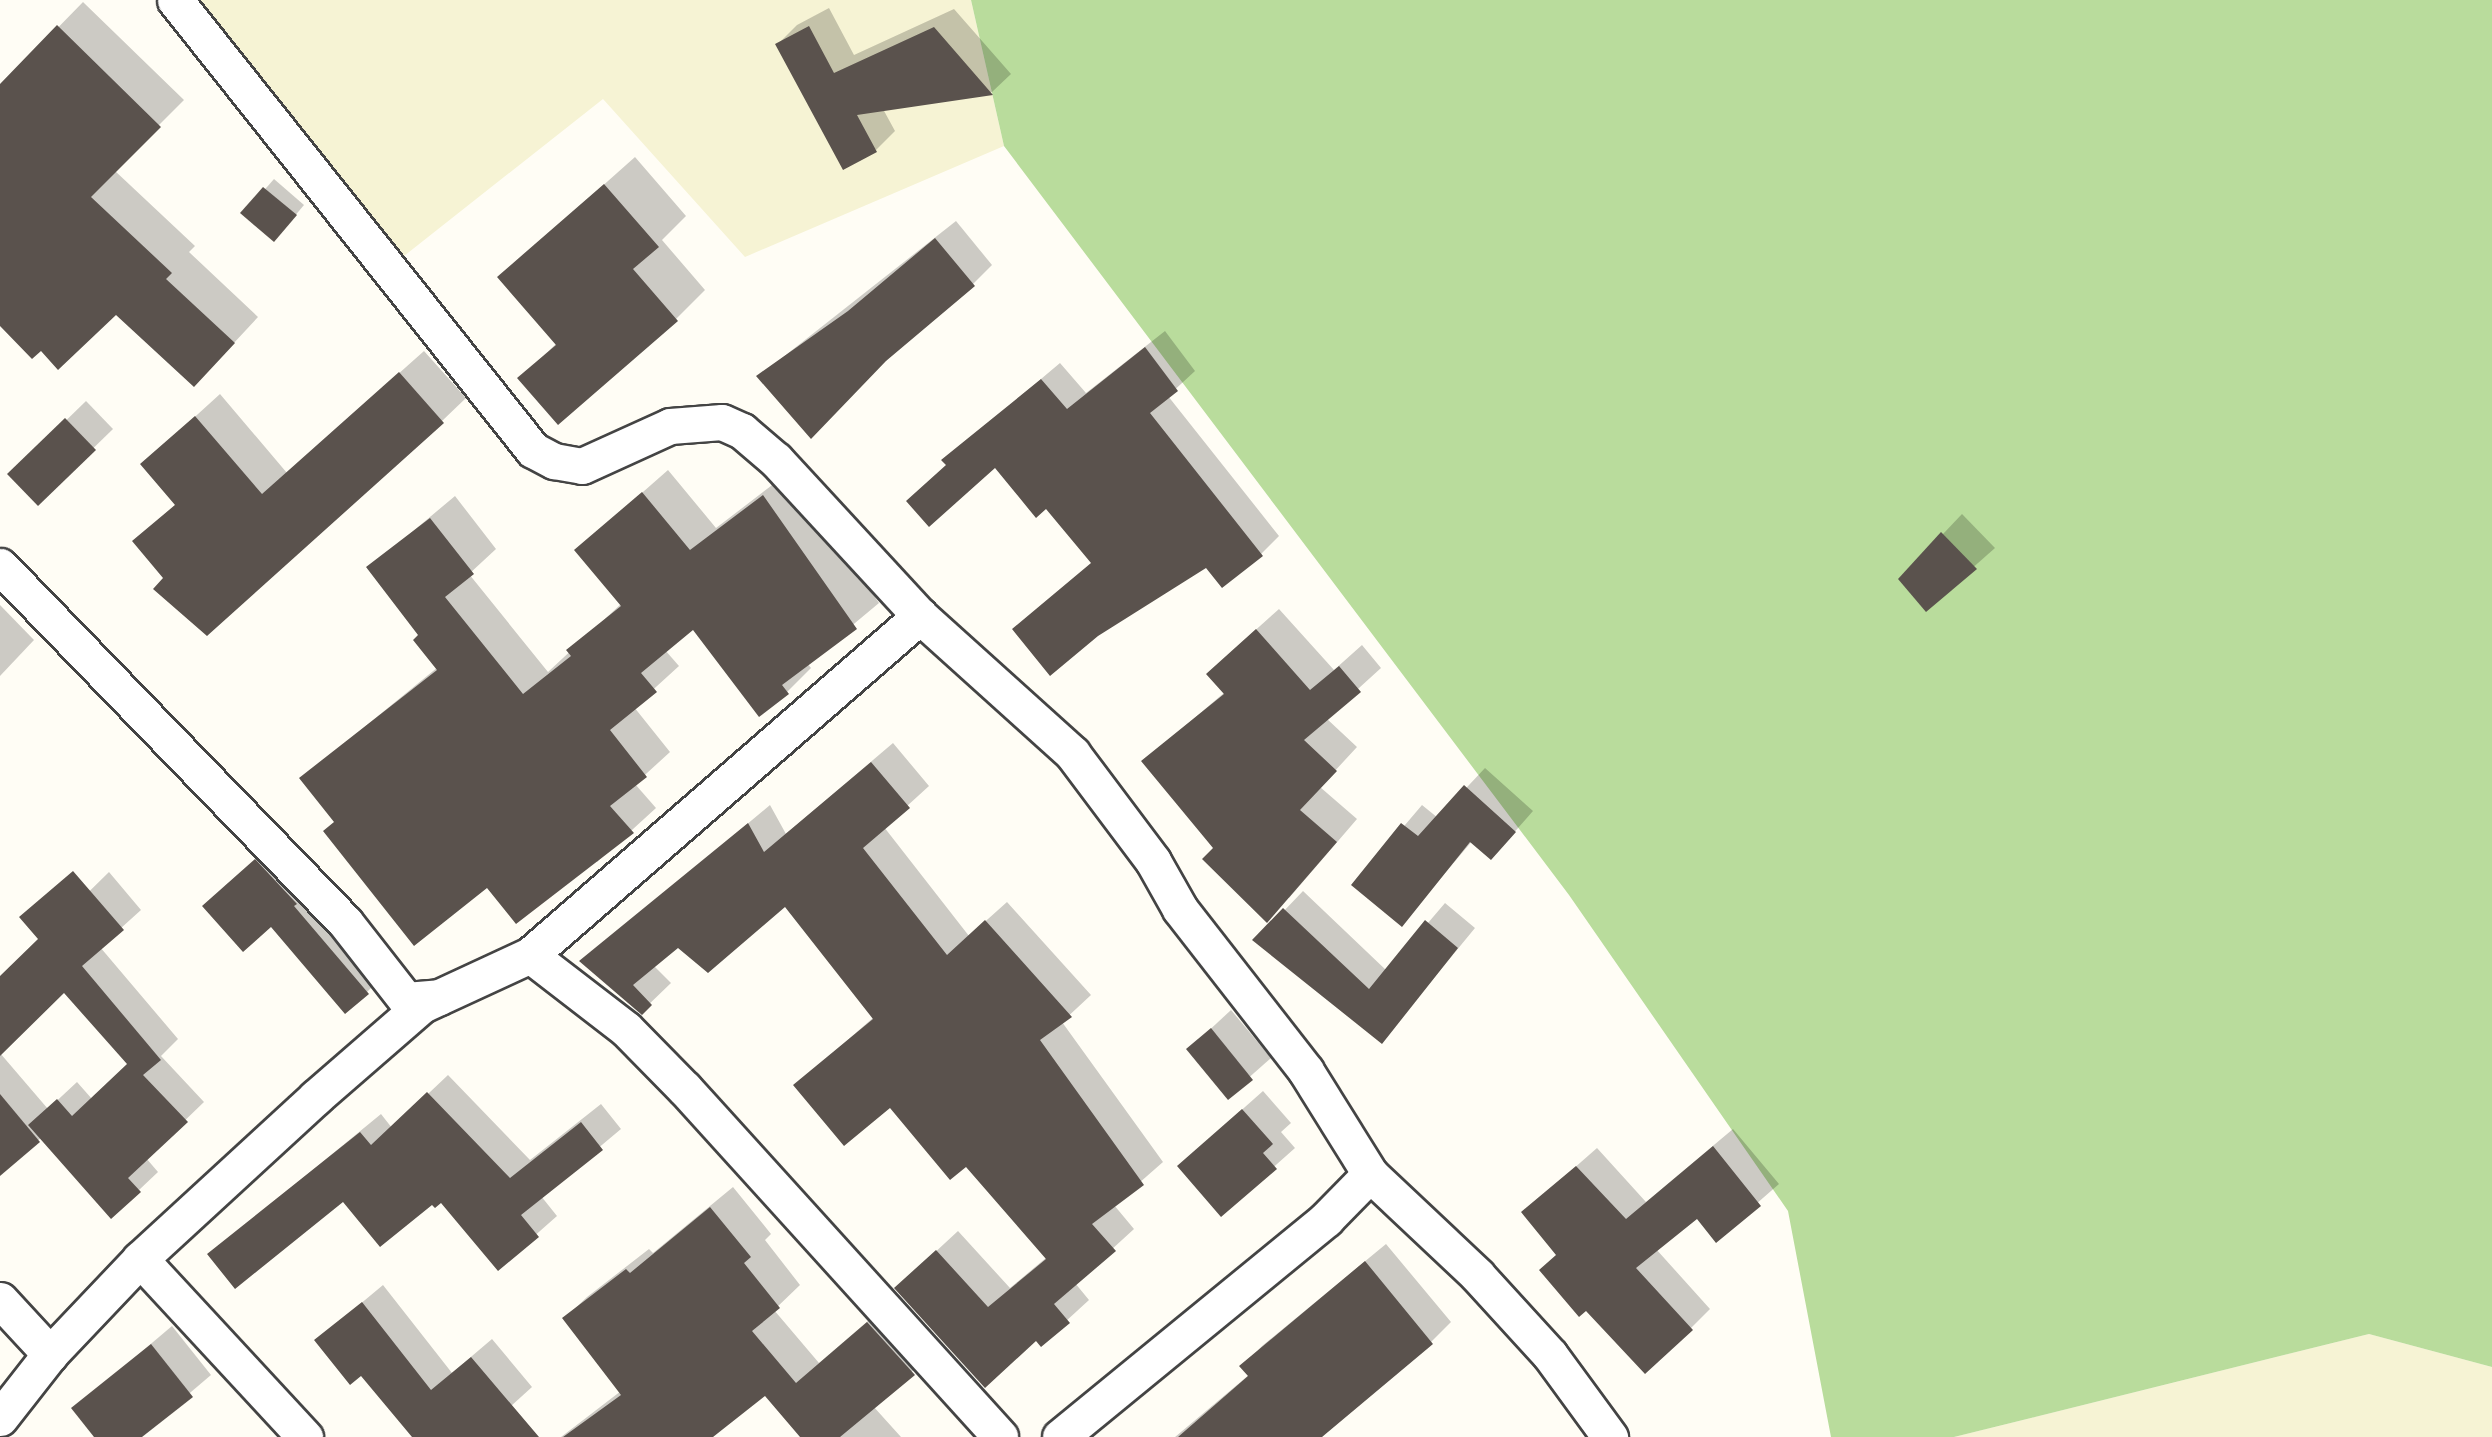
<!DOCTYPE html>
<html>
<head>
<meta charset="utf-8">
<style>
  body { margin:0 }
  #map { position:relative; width:2492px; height:1437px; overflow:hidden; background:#fffdf5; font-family:Spectral,serif }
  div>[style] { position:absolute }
  .farmland>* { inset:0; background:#f6f3d4 }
  .forest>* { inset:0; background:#b9dc9c }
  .shadow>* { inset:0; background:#0003 }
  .building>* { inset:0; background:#5a524d }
  .roads { filter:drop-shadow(2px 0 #444) drop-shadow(-2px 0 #444) drop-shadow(0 2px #444) drop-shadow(0 -2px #444) }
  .minor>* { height:35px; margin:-17.5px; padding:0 17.5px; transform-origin:17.5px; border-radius:17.5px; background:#fff }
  span { translate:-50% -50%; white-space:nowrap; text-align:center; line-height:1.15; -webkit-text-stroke:10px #fff; paint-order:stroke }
</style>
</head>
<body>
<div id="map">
  <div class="farmland">
    <div style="clip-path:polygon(182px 0,971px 0,1004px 146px,745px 257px,603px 99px,404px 256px)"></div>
    <div style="clip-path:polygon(2369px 1334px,2492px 1367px,2492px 1437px,1954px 1437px)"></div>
  </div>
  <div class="forest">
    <div style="clip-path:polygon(971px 0,2492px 0,2492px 1367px,2369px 1334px,1954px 1437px,1831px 1437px,1788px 1211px,1569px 895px,1004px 146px)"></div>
  </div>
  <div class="shadow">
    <div style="clip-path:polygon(83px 2px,184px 100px,114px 170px,195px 246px,189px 252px,258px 317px,219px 359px,116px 312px,41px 347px,0 322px,0 87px)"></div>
    <div style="clip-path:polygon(829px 8px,854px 55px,954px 9px,1011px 74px,992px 92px,883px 109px,895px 131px,876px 150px,778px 44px,797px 25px)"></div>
    <div style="clip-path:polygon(635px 157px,686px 216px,662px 240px,705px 290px,676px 319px,520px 378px,557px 343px,500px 277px)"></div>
    <div style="clip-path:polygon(274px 179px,304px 205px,283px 230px,244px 213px)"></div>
    <div style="clip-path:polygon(956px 221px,992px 265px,973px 284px,759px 376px)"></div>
    <div style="clip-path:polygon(1165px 331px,1195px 371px,1168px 396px,1279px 536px,1261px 554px,1207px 565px,1097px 634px,1093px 562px,1046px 506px,996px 464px,948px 464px,945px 460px,1060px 363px,1086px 393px)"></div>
    <div style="clip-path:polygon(424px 351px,466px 398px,442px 421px,166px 579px,135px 541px,177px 503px,143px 464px,220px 394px,287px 473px)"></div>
    <div style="clip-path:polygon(86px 401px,113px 429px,38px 502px,11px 474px)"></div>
    <div style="clip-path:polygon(668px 470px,716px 528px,788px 473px,879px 603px,807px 663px,811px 668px,787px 692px,694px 627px,665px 650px,679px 666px,634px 707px,670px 752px,635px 784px,656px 808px,597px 862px,593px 858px,487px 885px,336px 821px,302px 778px,438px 667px,421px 634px,369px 568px,455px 496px,496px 549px,469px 574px,548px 672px,622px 603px,577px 550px)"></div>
    <div style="clip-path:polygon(1962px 514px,1995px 548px,1926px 609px,1943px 534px)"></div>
    <div style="clip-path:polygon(0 605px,34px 640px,0 676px)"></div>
    <div style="clip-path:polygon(1279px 609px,1334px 670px,1362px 645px,1381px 668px,1326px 718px,1357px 747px,1320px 787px,1357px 819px,1289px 898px,1216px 848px,1144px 761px,1225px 692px,1231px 652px)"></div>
    <div style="clip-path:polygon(893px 743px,929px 786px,884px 827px,969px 936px,1007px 902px,1091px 995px,1062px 1022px,1163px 1162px,1114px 1205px,1134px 1229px,1075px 1283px,1089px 1300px,1041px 1344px,918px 1268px,958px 1231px,1010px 1288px,1047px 1257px,966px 1163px,890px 1104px,796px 1085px,874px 1017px,785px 903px,678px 944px,653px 965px,671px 983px,642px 1011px,583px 961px,770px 805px,786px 834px)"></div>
    <div style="clip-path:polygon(1485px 768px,1533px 811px,1510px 837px,1473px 840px,1402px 924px,1354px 885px,1422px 805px,1438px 818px)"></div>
    <div style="clip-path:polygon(276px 842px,386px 973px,367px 992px,225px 886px)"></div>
    <div style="clip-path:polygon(109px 872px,141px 910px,100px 947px,178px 1039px,161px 1056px,204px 1102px,146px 1158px,158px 1172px,139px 1190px,42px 1137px,0 1173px,0 1053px,48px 1109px,77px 1082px,92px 1099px,130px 1063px,64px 989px,0 1013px,0 979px)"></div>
    <div style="clip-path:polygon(1303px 891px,1387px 971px,1445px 903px,1475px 928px,1382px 1041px,1256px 940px)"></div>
    <div style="clip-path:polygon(1231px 1010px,1271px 1058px,1228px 1096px,1189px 1049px)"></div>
    <div style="clip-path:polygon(448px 1075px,530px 1160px,601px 1104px,621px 1129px,541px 1196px,557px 1216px,498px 1268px,442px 1200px,344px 1198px,210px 1254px,381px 1114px,392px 1128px)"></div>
    <div style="clip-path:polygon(1263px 1091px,1291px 1123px,1281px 1132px,1295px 1148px,1222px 1213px,1200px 1147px)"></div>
    <div style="clip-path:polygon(1733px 1129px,1779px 1184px,1716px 1239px,1698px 1216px,1656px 1249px,1710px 1309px,1691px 1328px,1558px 1253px,1524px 1212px,1597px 1148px,1646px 1202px)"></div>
    <div style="clip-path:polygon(733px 1187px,771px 1234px,765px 1240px,800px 1285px,774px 1310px,819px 1363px,890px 1302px,935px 1351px,873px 1406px,901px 1437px,803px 1437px,765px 1392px,709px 1437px,561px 1437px,621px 1391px,565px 1318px,587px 1297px,649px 1249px,653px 1253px)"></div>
    <div style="clip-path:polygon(1386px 1244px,1451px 1322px,1431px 1342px,1318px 1437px,1175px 1437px,1250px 1374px,1243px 1366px,1262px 1346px)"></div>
    <div style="clip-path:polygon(383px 1285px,452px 1373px,492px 1339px,532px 1387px,477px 1437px,415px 1437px,361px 1373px,317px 1340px)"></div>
    <div style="clip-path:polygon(172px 1326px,211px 1375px,138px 1437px,98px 1437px,75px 1408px)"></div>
  </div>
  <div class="building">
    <div style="clip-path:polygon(57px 25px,161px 127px,91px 197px,172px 273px,166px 279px,235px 343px,194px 387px,116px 315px,58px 370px,41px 351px,32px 359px,0 326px,0 84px)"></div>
    <div style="clip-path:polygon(809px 26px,834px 73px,934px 27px,993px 95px,857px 115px,877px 152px,843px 170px,775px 44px)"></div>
    <div style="clip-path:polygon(604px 184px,659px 247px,633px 269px,678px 321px,558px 425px,517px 378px,556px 345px,497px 277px)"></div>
    <div style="clip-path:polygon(263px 187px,297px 215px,274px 242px,240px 213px)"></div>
    <div style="clip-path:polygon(935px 238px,975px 286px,886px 361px,811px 439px,756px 376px,848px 311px)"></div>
    <div style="clip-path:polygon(1145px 347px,1178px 391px,1150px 413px,1263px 556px,1222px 588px,1206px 568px,1098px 636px,1050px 676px,1012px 629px,1091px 563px,1046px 509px,1036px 518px,995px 468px,929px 527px,906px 501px,946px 465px,941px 460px,1041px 379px,1067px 409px)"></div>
    <div style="clip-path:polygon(399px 372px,444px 423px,207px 636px,153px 589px,163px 578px,132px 541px,175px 505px,140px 464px,195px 416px,262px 494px)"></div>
    <div style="clip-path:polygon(65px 418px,96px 450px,38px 506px,7px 474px)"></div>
    <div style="clip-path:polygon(642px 492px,690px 550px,763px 495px,857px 629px,782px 685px,789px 694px,759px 717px,693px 630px,641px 673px,657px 692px,610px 730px,647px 777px,610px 806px,634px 833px,516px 924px,487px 888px,414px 946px,323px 831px,334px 822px,299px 778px,437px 670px,413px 640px,418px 635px,366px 567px,430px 518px,474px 574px,445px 597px,523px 694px,571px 656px,566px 650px,621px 606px,574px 550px)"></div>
    <div style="clip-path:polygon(1941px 532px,1977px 569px,1926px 612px,1898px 579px)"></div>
    <div style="clip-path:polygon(1256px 629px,1310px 690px,1339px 666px,1361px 692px,1304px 740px,1337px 771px,1300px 810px,1337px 842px,1267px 923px,1202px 859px,1213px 848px,1141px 761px,1224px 694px,1206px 674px)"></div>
    <div style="clip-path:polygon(871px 762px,910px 808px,863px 848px,947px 955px,985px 920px,1072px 1017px,1040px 1040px,1144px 1185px,1092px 1224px,1116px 1251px,1054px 1304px,1070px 1323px,1041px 1347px,1036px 1341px,985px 1388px,894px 1288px,936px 1250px,988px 1307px,1046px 1259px,966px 1167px,950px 1180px,890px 1108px,844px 1146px,793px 1085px,873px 1019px,785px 907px,708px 973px,678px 948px,633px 985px,652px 1005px,642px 1015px,579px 961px,748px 823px,764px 852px)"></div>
    <div style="clip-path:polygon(1464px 785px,1516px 832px,1491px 860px,1470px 842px,1402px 927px,1351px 885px,1401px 823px,1418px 836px)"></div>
    <div style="clip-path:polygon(255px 859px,297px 904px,294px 906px,369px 994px,345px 1014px,271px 927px,243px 952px,202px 906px)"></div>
    <div style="clip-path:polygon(73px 871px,124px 930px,82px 966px,161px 1060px,143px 1075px,188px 1122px,128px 1178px,141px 1192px,111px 1219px,28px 1125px,57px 1099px,72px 1116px,127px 1064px,64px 993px,0 1056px,0 976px,38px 939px,19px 917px)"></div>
    <div style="clip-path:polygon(1283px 908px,1369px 989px,1425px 920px,1458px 948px,1382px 1044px,1252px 940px)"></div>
    <div style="clip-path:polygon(1211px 1028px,1253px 1080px,1228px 1100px,1186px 1049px)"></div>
    <div style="clip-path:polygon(427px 1092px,510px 1178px,581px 1122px,603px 1150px,521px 1215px,539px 1237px,498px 1271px,441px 1203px,435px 1208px,432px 1205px,380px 1247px,343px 1202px,235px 1289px,207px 1254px,360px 1132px,371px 1145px)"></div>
    <div style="clip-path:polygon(0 1094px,40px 1142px,0 1176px)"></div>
    <div style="clip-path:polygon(1242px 1109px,1273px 1144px,1263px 1153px,1277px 1169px,1221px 1217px,1177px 1166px)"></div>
    <div style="clip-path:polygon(1713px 1146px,1761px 1206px,1716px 1243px,1697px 1219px,1636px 1268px,1693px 1330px,1645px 1374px,1586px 1311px,1579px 1317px,1539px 1270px,1556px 1255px,1521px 1212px,1576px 1166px,1626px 1219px)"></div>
    <div style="clip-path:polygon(710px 1207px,751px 1257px,744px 1263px,780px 1308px,752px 1331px,796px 1383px,867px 1322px,915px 1375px,840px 1437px,800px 1437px,765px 1396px,713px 1437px,563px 1437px,621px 1395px,562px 1318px,626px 1269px,630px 1273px)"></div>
    <div style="clip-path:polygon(1365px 1261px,1433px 1344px,1322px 1437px,1178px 1437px,1248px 1376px,1239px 1366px)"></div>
    <div style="clip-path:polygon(362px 1302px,431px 1390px,471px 1357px,539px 1437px,412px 1437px,361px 1376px,350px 1385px,314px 1340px)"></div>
    <div style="clip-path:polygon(151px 1344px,193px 1397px,142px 1437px,94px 1437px,71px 1408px)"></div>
  </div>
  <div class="roads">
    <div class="minor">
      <div style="left:175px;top:0;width:575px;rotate:51.5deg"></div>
      <div style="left:533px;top:450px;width:24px;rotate:28deg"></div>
      <div style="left:554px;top:461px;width:28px;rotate:10deg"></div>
      <div style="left:582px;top:466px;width:97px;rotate:-24.4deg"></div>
      <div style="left:670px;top:426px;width:52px;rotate:-4.4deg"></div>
      <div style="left:722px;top:422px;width:22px;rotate:24deg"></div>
      <div style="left:742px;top:431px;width:45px;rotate:40.5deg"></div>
      <div style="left:776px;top:460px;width:212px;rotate:47.3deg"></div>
      <div style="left:920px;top:616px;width:205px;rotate:42deg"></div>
      <div style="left:1072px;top:753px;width:135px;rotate:53.1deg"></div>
      <div style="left:1153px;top:861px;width:55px;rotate:60.6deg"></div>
      <div style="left:1180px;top:909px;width:205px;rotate:52.1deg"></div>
      <div style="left:1306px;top:1071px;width:121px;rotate:58.1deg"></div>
      <div style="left:1370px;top:1174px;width:147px;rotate:43.3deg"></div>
      <div style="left:1477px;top:1275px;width:108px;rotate:47.6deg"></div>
      <div style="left:1550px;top:1355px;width:102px;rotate:53.8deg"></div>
      <div style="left:0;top:566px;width:496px;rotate:45.9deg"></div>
      <div style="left:345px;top:922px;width:99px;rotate:52deg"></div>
      <div style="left:406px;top:1000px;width:33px;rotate:-5deg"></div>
      <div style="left:530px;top:955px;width:121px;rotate:37.6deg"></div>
      <div style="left:626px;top:1029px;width:84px;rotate:45.5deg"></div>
      <div style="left:685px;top:1089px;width:469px;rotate:47.8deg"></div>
      <div style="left:140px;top:1259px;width:243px;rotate:47.2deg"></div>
      <div style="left:0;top:1300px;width:74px;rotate:47.2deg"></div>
      <div style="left:0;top:1418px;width:81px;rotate:-52deg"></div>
      <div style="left:50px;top:1354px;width:131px;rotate:-46.5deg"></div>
      <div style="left:140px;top:1259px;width:239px;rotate:-42.6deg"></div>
      <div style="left:316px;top:1097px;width:140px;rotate:-41deg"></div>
      <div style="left:422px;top:1005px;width:119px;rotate:-24.8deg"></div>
      <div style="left:530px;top:955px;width:517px;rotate:-41deg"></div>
      <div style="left:1060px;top:1437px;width:344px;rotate:-39.3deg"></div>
      <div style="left:1326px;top:1219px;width:63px;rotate:-45.6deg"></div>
    </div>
  </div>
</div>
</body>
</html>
